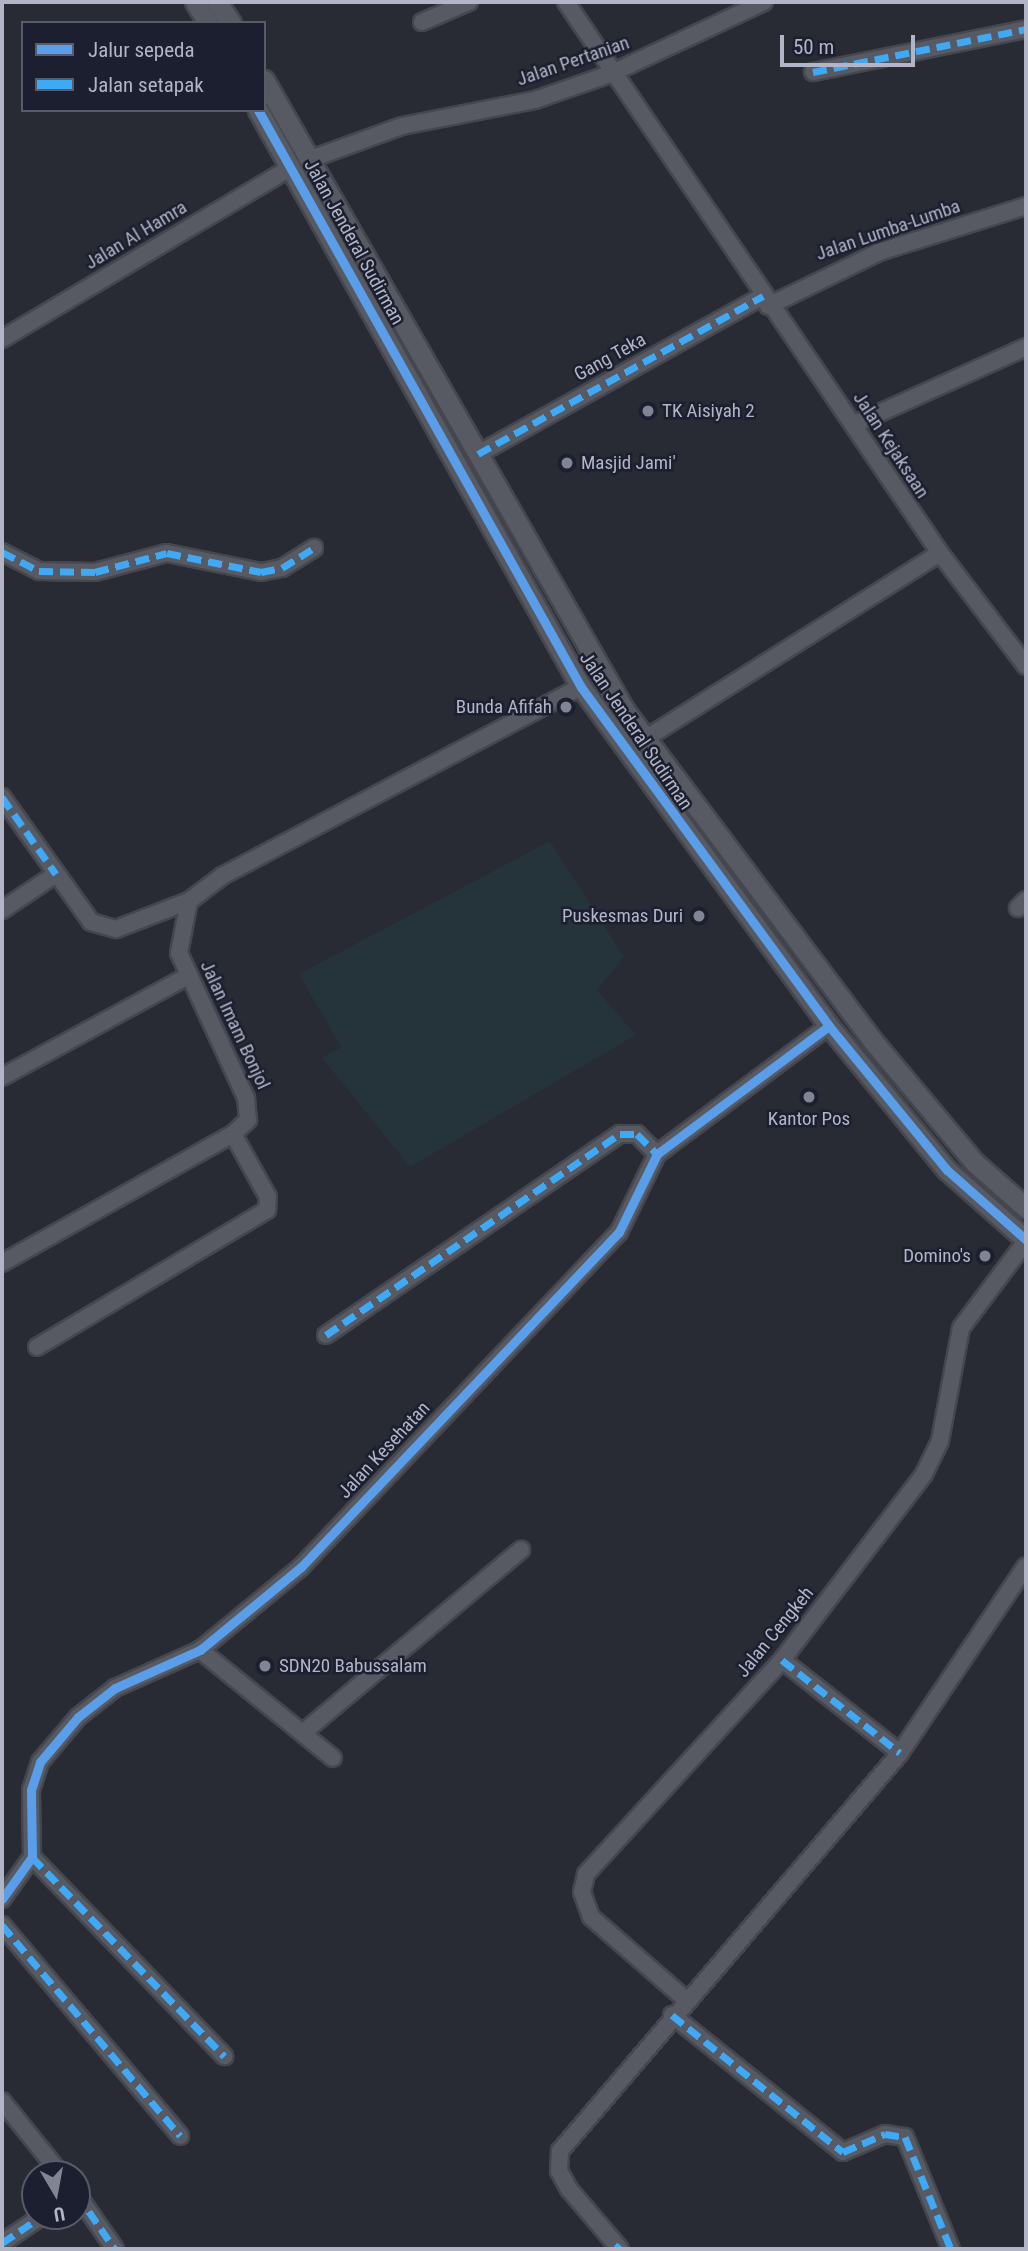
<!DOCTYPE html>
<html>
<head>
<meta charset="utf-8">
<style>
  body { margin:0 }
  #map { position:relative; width:1028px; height:2251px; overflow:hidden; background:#282a34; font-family:"Roboto Condensed",sans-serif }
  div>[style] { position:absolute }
  .green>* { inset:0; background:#25333a }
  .roads { filter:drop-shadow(2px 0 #45474f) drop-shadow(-2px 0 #45474f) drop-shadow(0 2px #45474f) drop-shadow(0 -2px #45474f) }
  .minor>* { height:16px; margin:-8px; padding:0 8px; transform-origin:8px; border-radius:8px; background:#575a63 }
  .tertiary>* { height:19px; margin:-9.5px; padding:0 9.5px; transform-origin:9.5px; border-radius:9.5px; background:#575a63 }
  .quiet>* { height:7px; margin-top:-3.5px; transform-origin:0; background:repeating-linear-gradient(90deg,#3fa9f5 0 14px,transparent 0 21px) }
  .cycleway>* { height:9px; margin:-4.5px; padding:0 4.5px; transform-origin:4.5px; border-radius:4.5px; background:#5a9eea }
  .dots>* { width:19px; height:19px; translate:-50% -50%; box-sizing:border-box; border:4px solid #1b1f2f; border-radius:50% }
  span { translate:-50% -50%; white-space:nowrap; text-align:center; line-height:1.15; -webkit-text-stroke:5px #1b1f2f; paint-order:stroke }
  .street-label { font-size:19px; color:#b1b5c6 }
  .poi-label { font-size:19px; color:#b1b5c6 }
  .left { translate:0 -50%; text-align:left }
  .right { translate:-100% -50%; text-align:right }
  .frame { position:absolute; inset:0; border:4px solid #b1b5c6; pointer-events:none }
  .legend { position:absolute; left:21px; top:21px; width:245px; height:91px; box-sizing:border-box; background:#1b1f2f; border:2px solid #575b6b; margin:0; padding:9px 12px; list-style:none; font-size:21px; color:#b1b5c6 }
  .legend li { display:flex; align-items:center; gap:14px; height:35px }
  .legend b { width:35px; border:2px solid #575b6b }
  .north { position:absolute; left:21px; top:2160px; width:70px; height:70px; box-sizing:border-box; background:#1b1f2f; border:2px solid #575b6b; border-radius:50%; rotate:170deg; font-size:19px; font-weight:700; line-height:28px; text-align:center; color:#b1b5c6 }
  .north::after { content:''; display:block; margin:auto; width:24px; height:32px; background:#818493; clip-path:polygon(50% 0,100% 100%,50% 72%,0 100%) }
  .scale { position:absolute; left:780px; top:35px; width:135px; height:32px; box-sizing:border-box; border:4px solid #b1b5c6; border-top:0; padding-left:9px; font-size:21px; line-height:24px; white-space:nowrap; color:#b1b5c6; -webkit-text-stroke:5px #1b1f2f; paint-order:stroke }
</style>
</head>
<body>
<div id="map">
  <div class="green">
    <div style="clip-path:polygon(550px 841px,624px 957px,597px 990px,636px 1035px,410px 1167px,322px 1058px,341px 1047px,299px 974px)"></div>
  </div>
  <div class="roads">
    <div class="minor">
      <div style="left:566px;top:2px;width:666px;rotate:55.83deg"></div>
      <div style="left:940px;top:553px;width:347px;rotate:147.8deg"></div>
      <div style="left:422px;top:22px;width:51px;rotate:-23.1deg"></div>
      <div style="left:813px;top:72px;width:217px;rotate:-11.4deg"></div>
      <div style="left:308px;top:160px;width:100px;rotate:-19.9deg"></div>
      <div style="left:402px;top:126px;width:136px;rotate:-11.1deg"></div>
      <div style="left:535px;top:100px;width:79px;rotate:-19.1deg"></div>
      <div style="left:610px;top:74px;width:170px;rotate:-25.1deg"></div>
      <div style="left:768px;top:306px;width:123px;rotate:-25.9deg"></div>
      <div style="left:879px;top:252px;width:154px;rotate:-17.4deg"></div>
      <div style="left:2px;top:339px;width:337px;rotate:-30.7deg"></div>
      <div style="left:855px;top:424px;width:188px;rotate:-24.2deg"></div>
      <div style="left:478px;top:454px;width:326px;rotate:-29deg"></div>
      <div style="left:2px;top:552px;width:42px;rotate:27.2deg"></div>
      <div style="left:39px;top:571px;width:56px;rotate:1deg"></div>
      <div style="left:95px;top:572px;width:74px;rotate:-14.8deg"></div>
      <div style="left:167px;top:553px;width:96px;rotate:11.4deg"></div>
      <div style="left:261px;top:572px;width:21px;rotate:-11deg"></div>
      <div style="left:282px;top:568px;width:38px;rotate:-32deg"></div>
      <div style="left:940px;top:553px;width:142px;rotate:52.7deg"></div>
      <div style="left:2px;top:797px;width:153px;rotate:54.5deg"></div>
      <div style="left:91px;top:922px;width:26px;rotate:16deg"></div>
      <div style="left:116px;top:929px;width:78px;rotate:-21deg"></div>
      <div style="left:1018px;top:908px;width:11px;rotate:-45deg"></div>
      <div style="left:2px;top:910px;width:65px;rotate:-33.7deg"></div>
      <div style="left:2px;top:1077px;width:212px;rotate:-28.5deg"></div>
      <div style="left:2px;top:1263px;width:265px;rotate:-29.2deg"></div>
      <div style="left:233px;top:1134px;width:21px;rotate:-43deg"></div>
      <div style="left:248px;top:1120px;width:22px;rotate:-95deg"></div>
      <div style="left:246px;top:1098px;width:160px;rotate:-114.8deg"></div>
      <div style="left:179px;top:953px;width:53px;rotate:-79.1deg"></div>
      <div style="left:189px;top:901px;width:41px;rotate:-37.1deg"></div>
      <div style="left:222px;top:876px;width:406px;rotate:-27.8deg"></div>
      <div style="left:326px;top:1335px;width:356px;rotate:-34.4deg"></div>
      <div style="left:620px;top:1134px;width:17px"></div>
      <div style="left:637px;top:1134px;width:28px;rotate:45deg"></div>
      <div style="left:37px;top:1347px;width:268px;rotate:-30.8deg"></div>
      <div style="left:267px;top:1210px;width:13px;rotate:-86deg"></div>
      <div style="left:268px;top:1197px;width:72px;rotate:-119.1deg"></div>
      <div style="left:200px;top:1650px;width:171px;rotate:39.1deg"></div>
      <div style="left:782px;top:1660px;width:150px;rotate:38.2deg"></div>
      <div style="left:305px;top:1731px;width:282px;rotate:-40deg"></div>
      <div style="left:32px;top:1857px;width:277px;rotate:46deg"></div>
      <div style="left:2px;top:1899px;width:52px;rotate:-54.5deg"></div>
      <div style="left:32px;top:1857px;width:67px;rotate:-90.9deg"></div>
      <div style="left:31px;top:1790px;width:29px;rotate:-72deg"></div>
      <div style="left:40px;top:1762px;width:59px;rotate:-49.8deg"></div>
      <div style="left:78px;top:1717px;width:47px;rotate:-38.1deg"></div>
      <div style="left:115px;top:1688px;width:93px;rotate:-24.1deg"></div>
      <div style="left:200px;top:1650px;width:131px;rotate:-39.4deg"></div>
      <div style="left:301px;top:1567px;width:462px;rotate:-46.5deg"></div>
      <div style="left:619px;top:1232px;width:87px;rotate:-64deg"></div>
      <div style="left:657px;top:1154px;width:214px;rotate:-36.7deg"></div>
      <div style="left:2px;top:1925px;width:276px;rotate:49.8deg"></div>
      <div style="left:685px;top:1999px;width:125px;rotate:-138.9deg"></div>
      <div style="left:591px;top:1917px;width:27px;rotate:-110deg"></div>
      <div style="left:582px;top:1892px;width:18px;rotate:-77deg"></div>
      <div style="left:586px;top:1874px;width:290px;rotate:-47.5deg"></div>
      <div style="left:782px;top:1660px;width:234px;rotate:-52.6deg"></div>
      <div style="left:924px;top:1474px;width:37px;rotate:-64deg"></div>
      <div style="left:940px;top:1441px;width:115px;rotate:-79.5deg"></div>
      <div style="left:961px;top:1328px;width:109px;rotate:-53.2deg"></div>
      <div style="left:672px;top:2015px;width:219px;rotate:38.7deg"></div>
      <div style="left:843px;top:2152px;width:46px;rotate:-23.2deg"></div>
      <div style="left:885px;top:2134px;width:20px;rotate:9deg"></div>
      <div style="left:905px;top:2137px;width:121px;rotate:67.7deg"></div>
      <div style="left:2px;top:2101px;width:94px;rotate:51.1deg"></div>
      <div style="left:77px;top:2194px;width:67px;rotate:55.4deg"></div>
      <div style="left:2px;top:2243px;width:48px;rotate:-34deg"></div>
      <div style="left:620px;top:2249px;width:79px;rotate:-130.4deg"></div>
      <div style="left:569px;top:2189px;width:21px;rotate:-119deg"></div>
      <div style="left:559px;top:2171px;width:20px;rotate:-87deg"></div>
      <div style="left:560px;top:2151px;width:523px;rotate:-49.49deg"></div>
      <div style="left:900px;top:1753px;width:225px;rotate:-56deg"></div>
    </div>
    <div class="tertiary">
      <div style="left:195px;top:2px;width:25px;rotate:58deg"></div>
      <div style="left:217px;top:2px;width:25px;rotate:56deg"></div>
      <div style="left:264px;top:80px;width:727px;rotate:60.23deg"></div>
      <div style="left:625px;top:711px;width:411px;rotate:53.1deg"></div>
      <div style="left:872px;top:1040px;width:160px;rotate:50.1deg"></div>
      <div style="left:975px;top:1163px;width:68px;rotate:41.4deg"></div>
      <div style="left:258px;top:110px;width:661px;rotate:60.76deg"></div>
      <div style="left:581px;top:687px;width:420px;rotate:53.8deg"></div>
      <div style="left:829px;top:1026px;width:186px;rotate:50.7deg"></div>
      <div style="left:947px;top:1170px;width:106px;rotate:41.5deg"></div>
    </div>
  </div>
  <div class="quiet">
    <div style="left:813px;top:72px;width:217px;rotate:-11.4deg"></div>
    <div style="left:478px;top:454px;width:326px;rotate:-29deg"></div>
    <div style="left:2px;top:552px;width:42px;rotate:27.2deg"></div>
    <div style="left:39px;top:571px;width:56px;rotate:1deg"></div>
    <div style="left:95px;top:572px;width:74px;rotate:-14.8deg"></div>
    <div style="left:167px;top:553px;width:96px;rotate:11.4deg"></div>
    <div style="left:261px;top:572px;width:21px;rotate:-11deg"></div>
    <div style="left:282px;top:568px;width:38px;rotate:-32deg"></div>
    <div style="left:2px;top:797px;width:94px;rotate:55deg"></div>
    <div style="left:326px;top:1335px;width:356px;rotate:-34.4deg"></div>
    <div style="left:620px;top:1134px;width:17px"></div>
    <div style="left:637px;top:1134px;width:28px;rotate:45deg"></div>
    <div style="left:782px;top:1660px;width:150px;rotate:38.2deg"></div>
    <div style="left:32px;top:1857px;width:277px;rotate:46deg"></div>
    <div style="left:2px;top:1925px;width:276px;rotate:49.8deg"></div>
    <div style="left:672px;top:2015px;width:219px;rotate:38.7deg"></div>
    <div style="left:843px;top:2152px;width:46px;rotate:-23.2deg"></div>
    <div style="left:885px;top:2134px;width:20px;rotate:9deg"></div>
    <div style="left:905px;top:2137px;width:121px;rotate:67.7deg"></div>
    <div style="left:77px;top:2194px;width:67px;rotate:55.4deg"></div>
    <div style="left:2px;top:2243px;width:48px;rotate:-34deg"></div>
    <div style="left:615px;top:2245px;width:6px;rotate:39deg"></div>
  </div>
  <div class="cycleway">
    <div style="left:258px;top:110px;width:661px;rotate:60.76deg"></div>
    <div style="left:581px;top:687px;width:420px;rotate:53.8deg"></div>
    <div style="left:829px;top:1026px;width:186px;rotate:50.7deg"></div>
    <div style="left:947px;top:1170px;width:106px;rotate:41.5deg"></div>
    <div style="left:2px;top:1899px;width:52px;rotate:-54.5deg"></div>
    <div style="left:32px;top:1857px;width:67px;rotate:-90.9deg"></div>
    <div style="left:31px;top:1790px;width:29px;rotate:-72deg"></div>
    <div style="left:40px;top:1762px;width:59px;rotate:-49.8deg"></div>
    <div style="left:78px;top:1717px;width:47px;rotate:-38.1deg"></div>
    <div style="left:115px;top:1688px;width:93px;rotate:-24.1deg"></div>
    <div style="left:200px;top:1650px;width:131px;rotate:-39.4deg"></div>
    <div style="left:301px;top:1567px;width:462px;rotate:-46.5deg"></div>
    <div style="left:619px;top:1232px;width:87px;rotate:-64deg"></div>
    <div style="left:657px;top:1154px;width:214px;rotate:-36.7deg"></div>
  </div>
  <div class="dots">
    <div style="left:648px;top:411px;background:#818493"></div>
    <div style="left:567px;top:463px;background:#818493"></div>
    <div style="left:566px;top:707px;background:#818493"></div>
    <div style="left:699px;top:916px;background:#818493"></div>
    <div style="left:809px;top:1097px;background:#818493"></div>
    <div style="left:985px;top:1256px;background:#818493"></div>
    <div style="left:265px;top:1666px;background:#818493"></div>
  </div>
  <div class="street-label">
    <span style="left:573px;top:61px;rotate:-19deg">Jalan Pertanian</span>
    <span style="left:888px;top:230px;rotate:-19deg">Jalan Lumba-Lumba</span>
    <span style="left:136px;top:235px;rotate:-31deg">Jalan Al Hamra</span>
    <span style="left:354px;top:242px;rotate:61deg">Jalan Jenderal Sudirman</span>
    <span style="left:610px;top:357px;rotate:-29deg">Gang Teka</span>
    <span style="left:891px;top:445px;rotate:57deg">Jalan Kejaksaan</span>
    <span style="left:636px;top:731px;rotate:56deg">Jalan Jenderal Sudirman</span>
    <span style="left:235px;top:1025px;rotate:65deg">Jalan Imam Bonjol</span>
    <span style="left:384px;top:1450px;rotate:-47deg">Jalan Kesehatan</span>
    <span style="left:775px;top:1632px;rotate:-51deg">Jalan Cengkeh</span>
  </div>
  <div class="poi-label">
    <span class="left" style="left:662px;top:411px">TK Aisiyah 2</span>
    <span class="left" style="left:581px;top:463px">Masjid Jami'</span>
    <span class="right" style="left:552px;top:707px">Bunda Afifah</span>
    <span class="right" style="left:683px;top:916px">Puskesmas Duri</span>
    <span style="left:809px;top:1119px">Kantor Pos</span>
    <span class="right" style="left:971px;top:1256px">Domino's</span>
    <span class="left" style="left:279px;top:1666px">SDN20 Babussalam</span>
  </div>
  <div class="frame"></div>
  <ul class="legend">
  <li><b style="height:9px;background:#5a9eea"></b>Jalur sepeda</li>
  <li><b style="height:9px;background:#3fa9f5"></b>Jalan setapak</li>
  </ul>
  <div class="north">U</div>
  <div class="scale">50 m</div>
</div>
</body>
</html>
